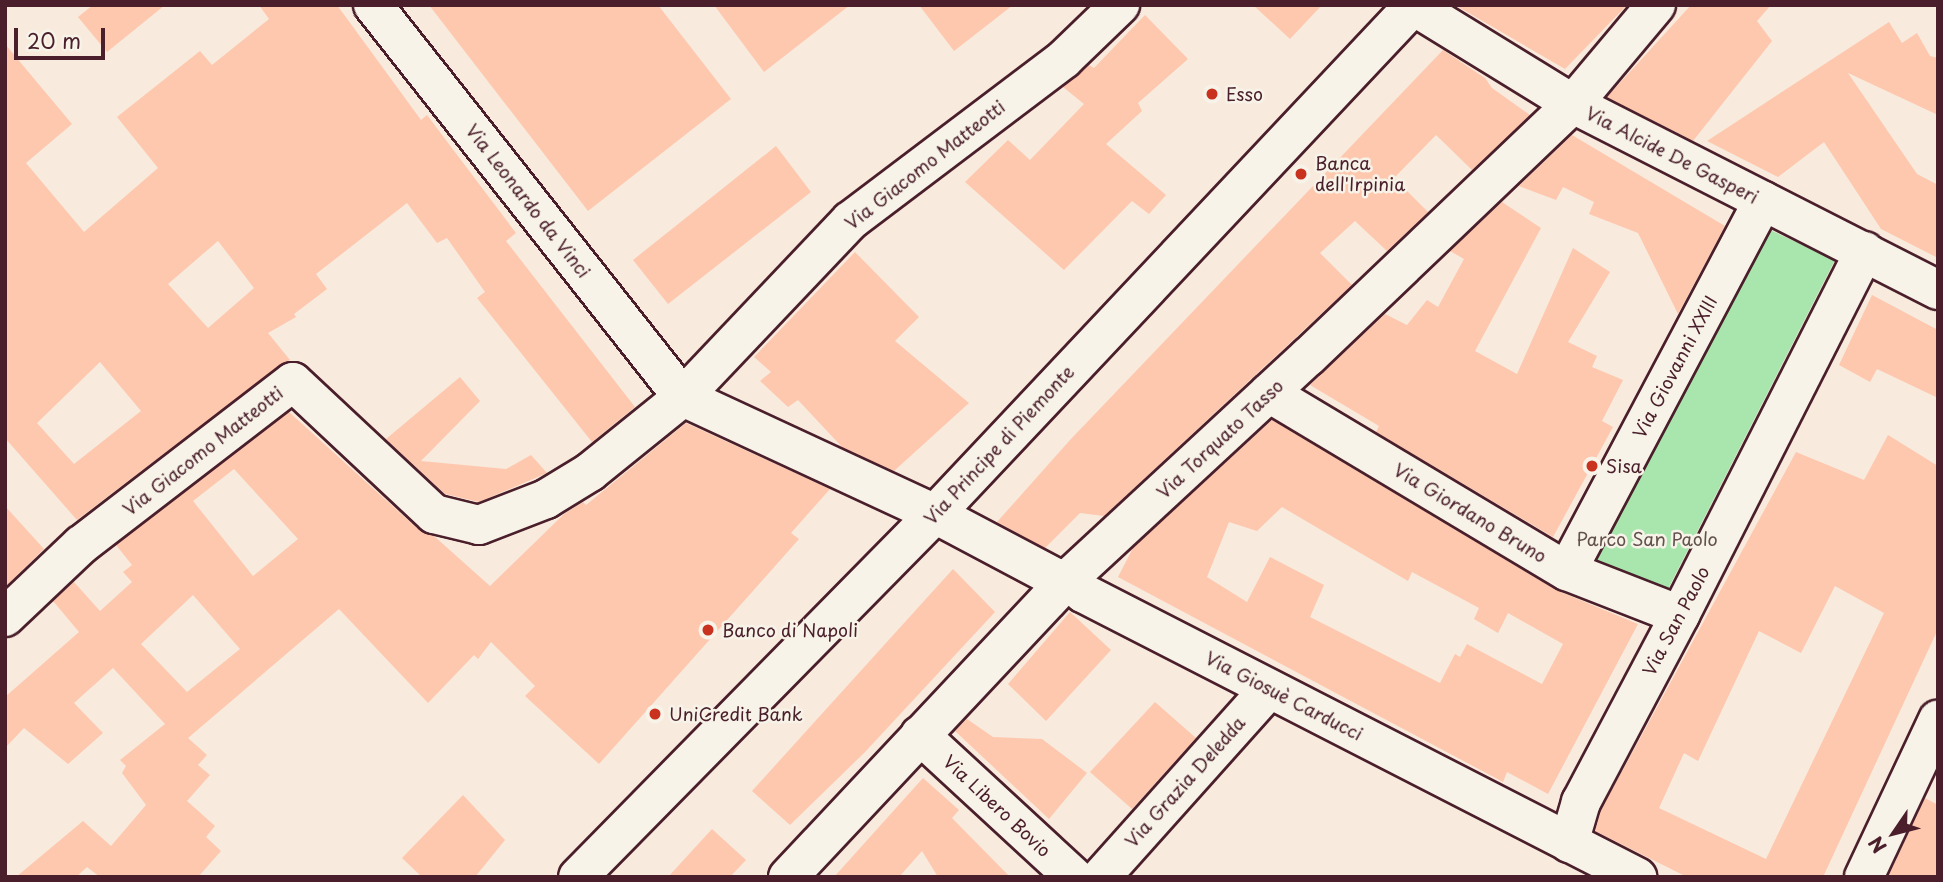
<!DOCTYPE html>
<html>
<head>
<meta charset="utf-8">
<style>
  body { margin:0 }
  #map { position:relative; width:1943px; height:882px; overflow:hidden; background:#f8eadd; font-family:"Playpen Sans",sans-serif }
  div>[style] { position:absolute }
  .green>* { inset:0; background:#a8e6ae }
  .building>* { inset:0; background:#fec8af }
  .roads { filter:drop-shadow(2px 0 #4a1f2b) drop-shadow(-2px 0 #4a1f2b) drop-shadow(0 2px #4a1f2b) drop-shadow(0 -2px #4a1f2b) }
  .minor>* { height:38px; margin:-19px; padding:0 19px; transform-origin:19px; border-radius:19px; background:#f7f3e8 }
  .major>* { height:38px; margin:-19px; padding:0 19px; transform-origin:19px; border-radius:19px; background:#f7f3e8 }
  .dots>* { width:19px; height:19px; translate:-50% -50%; box-sizing:border-box; border:4px solid #f7f3e8; border-radius:50% }
  span { translate:-50% -50%; white-space:nowrap; text-align:center; line-height:1.15; -webkit-text-stroke:5px #f7f3e8; paint-order:stroke }
  .poi-label { font-size:18px; color:#4a1f2b }
  .left { translate:0 -50%; text-align:left }
  .street-label { font-size:18px; color:#4a1f2b }
  .park-label { font-size:18px; color:#62514c }
  .frame { position:absolute; inset:0; border:7px solid #4a1f2b; pointer-events:none }
  .north { position:absolute; left:1859px; top:798px; width:70px; height:70px; -webkit-text-stroke:5px #f7f3e8; paint-order:stroke; rotate:235deg; font-size:19px; font-weight:700; line-height:28px; text-align:center; color:#4a1f2b }
  .north::after { content:''; display:block; margin:auto; width:24px; height:32px; background:#4a1f2b; clip-path:polygon(50% 0,100% 100%,50% 72%,0 100%) }
  .scale { position:absolute; left:14px; top:28px; width:91px; height:32px; box-sizing:border-box; border:4px solid #4a1f2b; border-top:0; padding-left:9px; font-size:21px; line-height:24px; white-space:nowrap; color:#4a1f2b; -webkit-text-stroke:5px #f7f3e8; paint-order:stroke }
</style>
</head>
<body>
<div id="map">
  <div class="green">
    <div style="clip-path:polygon(1768px 229px,1835px 260px,1663px 599px,1587px 562px)"></div>
  </div>
  <div class="building">
    <div style="clip-path:polygon(93px 5px,165px 5px,107px 52px,78px 17px)"></div>
    <div style="clip-path:polygon(evenodd,259px 5px,337px 5px,421px 120px,427px 115px,516px 233px,506px 241px,635px 407px,592px 442px,477px 298px,485px 292px,447px 238px,437px 243px,407px 203px,316px 274px,327px 289px,294px 314px,296px 317px,268px 333px,290px 360px,280px 365px,77px 520px,5px 438px,5px 44px,72px 124px,26px 163px,84px 232px,158px 168px,117px 117px,200px 51px,212px 65px,269px 19px,259px 5px,218px 241px,254px 288px,208px 328px,168px 284px,218px 241px,259px 5px,100px 362px,141px 411px,74px 464px,37px 423px,100px 362px)"></div>
    <div style="clip-path:polygon(429px 5px,658px 5px,731px 99px,588px 211px)"></div>
    <div style="clip-path:polygon(714px 5px,850px 5px,764px 72px)"></div>
    <div style="clip-path:polygon(919px 5px,1013px 5px,954px 51px)"></div>
    <div style="clip-path:polygon(1253px 5px,1322px 5px,1290px 39px)"></div>
    <div style="clip-path:polygon(1455px 5px,1627px 5px,1565px 69px)"></div>
    <div style="clip-path:polygon(1691px 5px,1771px 5px,1757px 21px,1772px 41px,1693px 141px,1607px 97px)"></div>
    <div style="clip-path:polygon(1145px 15px,1188px 59px,1138px 103px,1142px 111px,1106px 144px,1166px 195px,1149px 214px,1132px 201px,1064px 270px,965px 182px,1008px 140px,1030px 160px,1084px 104px,1063px 87px,1089px 65px,1094px 68px)"></div>
    <div style="clip-path:polygon(1889px 22px,1902px 43px,1917px 33px,1930px 56px,1938px 58px,1938px 115px,1848px 73px,1917px 174px,1938px 185px,1938px 258px,1881px 229px,1824px 142px,1778px 177px,1707px 141px)"></div>
    <div style="clip-path:polygon(1443px 50px,1485px 78px,1492px 88px,1530px 115px,1472px 170px,1436px 135px,1394px 178px,1428px 212px,1387px 251px,1355px 221px,1320px 253px,1352px 285px,1104px 516px,1080px 513px,1045px 548px,997px 522px,1070px 440px)"></div>
    <div style="clip-path:polygon(1572px 135px,1725px 226px,1678px 314px,1638px 233px,1589px 214px,1594px 202px,1563px 187px,1556px 200px,1519px 186px)"></div>
    <div style="clip-path:polygon(776px 146px,811px 192px,668px 304px,633px 260px)"></div>
    <div style="clip-path:polygon(1502px 202px,1541px 228px,1475px 351px,1517px 374px,1573px 248px,1610px 272px,1568px 342px,1597px 356px,1592px 367px,1623px 380px,1602px 421px,1613px 427px,1553px 537px,1376px 432px,1379px 426px,1310px 385px,1385px 314px,1407px 325px,1427px 300px,1438px 307px,1464px 259px,1450px 251px)"></div>
    <div style="clip-path:polygon(855px 252px,919px 317px,895px 341px,969px 403px,894px 471px,842px 447px,798px 400px,788px 407px,760px 381px,771px 372px,754px 357px)"></div>
    <div style="clip-path:polygon(1872px 295px,1938px 330px,1938px 398px,1877px 369px,1870px 382px,1839px 365px)"></div>
    <div style="clip-path:polygon(460px 377px,480px 401px,421px 461px,506px 469px,531px 455px,547px 473px,479px 502px,466px 499px,445px 494px,386px 439px)"></div>
    <div style="clip-path:polygon(evenodd,289px 412px,419px 530px,434px 536px,490px 586px,564px 514px,583px 502px,586px 505px,686px 423px,830px 489px,791px 533px,799px 539px,599px 764px,525px 696px,535px 686px,491px 642px,478px 659px,474px 655px,428px 703px,339px 609px,188px 738px,207px 755px,198px 765px,210px 775px,187px 801px,215px 826px,206px 837px,221px 851px,198px 877px,100px 877px,87px 867px,76px 877px,16px 877px,83px 821px,111px 846px,146px 805px,122px 773px,126px 766px,120px 760px,165px 724px,113px 668px,74px 703px,103px 733px,68px 764px,24px 728px,5px 748px,5px 697px,79px 632px,53px 601px,74px 582px,100px 611px,132px 582px,123px 572px,132px 565px,116px 545px,289px 412px,234px 469px,298px 539px,253px 576px,193px 501px,234px 469px,289px 412px,193px 595px,240px 649px,187px 692px,141px 644px,193px 595px)"></div>
    <div style="clip-path:polygon(evenodd,1272px 420px,1556px 590px,1638px 624px,1548px 794px,1507px 772px,1503px 782px,1118px 577px,1133px 548px,1272px 420px,1282px 507px,1408px 581px,1412px 572px,1479px 608px,1474px 619px,1498px 633px,1508px 613px,1563px 644px,1542px 684px,1467px 644px,1460px 657px,1455px 654px,1440px 683px,1310px 617px,1324px 585px,1270px 557px,1247px 602px,1207px 577px,1229px 522px,1257px 531px,1282px 507px)"></div>
    <div style="clip-path:polygon(evenodd,1888px 435px,1938px 466px,1938px 629px,1823px 877px,1687px 877px,1595px 831px,1601px 810px,1796px 452px,1864px 480px,1888px 435px,1835px 586px,1884px 613px,1766px 859px,1659px 808px,1684px 753px,1698px 761px,1759px 631px,1801px 653px,1835px 586px)"></div>
    <div style="clip-path:polygon(5px 506px,44px 549px,5px 587px)"></div>
    <div style="clip-path:polygon(953px 569px,995px 612px,865px 752px,790px 825px,752px 791px)"></div>
    <div style="clip-path:polygon(1070px 612px,1111px 650px,1046px 721px,1008px 684px)"></div>
    <div style="clip-path:polygon(1155px 702px,1196px 738px,1132px 809px,1090px 772px)"></div>
    <div style="clip-path:polygon(967px 719px,993px 737px,1042px 739px,1087px 773px,1049px 819px,955px 731px)"></div>
    <div style="clip-path:polygon(923px 778px,959px 810px,952px 818px,1010px 877px,938px 877px,922px 851px,899px 877px,834px 877px)"></div>
    <div style="clip-path:polygon(463px 795px,505px 840px,475px 877px,422px 877px,402px 858px)"></div>
    <div style="clip-path:polygon(1925px 798px,1938px 805px,1938px 877px,1888px 877px)"></div>
    <div style="clip-path:polygon(712px 829px,746px 860px,730px 877px,668px 877px)"></div>
  </div>
  <div class="roads">
    <div class="minor">
      <div style="left:373px;top:5px;width:500px;rotate:51.7deg"></div>
      <div style="left:683px;top:397px;width:278px;rotate:24.9deg"></div>
      <div style="left:935px;top:514px;width:137px;rotate:27.9deg"></div>
      <div style="left:1056px;top:578px;width:12px;rotate:5deg"></div>
      <div style="left:1068px;top:579px;width:21px;rotate:43deg"></div>
      <div style="left:1083px;top:593px;width:623px;rotate:27.14deg"></div>
      <div style="left:1412px;top:5px;width:189px;rotate:31.6deg"></div>
      <div style="left:1573px;top:104px;width:410px;rotate:27deg"></div>
      <div style="left:1269px;top:393px;width:347px;rotate:30.9deg"></div>
      <div style="left:1567px;top:571px;width:121px;rotate:21.3deg"></div>
      <div style="left:1567px;top:571px;width:419px;rotate:-62.1deg"></div>
      <div style="left:5px;top:617px;width:105px;rotate:-43.5deg"></div>
      <div style="left:81px;top:545px;width:267px;rotate:-37.6deg"></div>
      <div style="left:293px;top:382px;width:193px;rotate:43.1deg"></div>
      <div style="left:434px;top:514px;width:46px;rotate:13.7deg"></div>
      <div style="left:479px;top:525px;width:72px;rotate:-21.2deg"></div>
      <div style="left:546px;top:499px;width:52px;rotate:-31.5deg"></div>
      <div style="left:590px;top:472px;width:119px;rotate:-38.9deg"></div>
      <div style="left:683px;top:397px;width:243px;rotate:-46.5deg"></div>
      <div style="left:850px;top:221px;width:268px;rotate:-37.1deg"></div>
      <div style="left:1064px;top:59px;width:78px;rotate:-44deg"></div>
      <div style="left:920px;top:735px;width:209px;rotate:42.7deg"></div>
      <div style="left:1569px;top:843px;width:43px;rotate:-73.7deg"></div>
      <div style="left:1581px;top:802px;width:212px;rotate:-62.1deg"></div>
      <div style="left:1680px;top:615px;width:408px;rotate:-63.1deg"></div>
      <div style="left:788px;top:877px;width:409px;rotate:-46.8deg"></div>
      <div style="left:1068px;top:579px;width:327px;rotate:-42.8deg"></div>
      <div style="left:1308px;top:357px;width:366px;rotate:-43.7deg"></div>
      <div style="left:1573px;top:104px;width:129px;rotate:-50deg"></div>
      <div style="left:1101px;top:877px;width:252px;rotate:-48.2deg"></div>
      <div style="left:1864px;top:877px;width:174px;rotate:-64.8deg"></div>
    </div>
    <div class="major">
      <div style="left:578px;top:877px;width:509px;rotate:-45.48deg"></div>
      <div style="left:935px;top:514px;width:699px;rotate:-46.74deg"></div>
    </div>
  </div>
  <div class="dots">
    <div style="left:1212px;top:94px;background:#c8321e"></div>
    <div style="left:1301px;top:174px;background:#c8321e"></div>
    <div style="left:1592px;top:466px;background:#c8321e"></div>
    <div style="left:708px;top:630px;background:#c8321e"></div>
    <div style="left:655px;top:714px;background:#c8321e"></div>
  </div>
  <div class="poi-label">
    <span class="left" style="left:1226px;top:94px">Esso</span>
    <span class="left" style="left:1315px;top:174px">Banca<br>dell'Irpinia</span>
    <span class="left" style="left:1606px;top:466px">Sisa</span>
    <span class="left" style="left:722px;top:630px">Banco di Napoli</span>
    <span class="left" style="left:669px;top:714px">UniCredit Bank</span>
  </div>
  <div class="street-label">
    <span style="left:1672px;top:155px;rotate:27deg">Via Alcide De Gasperi</span>
    <span style="left:925px;top:165px;rotate:-38deg">Via Giacomo Matteotti</span>
    <span style="left:528px;top:201px;rotate:52deg">Via Leonardo da Vinci</span>
    <span style="left:1675px;top:367px;rotate:-62deg">Via Giovanni XXIII</span>
    <span style="left:1220px;top:439px;rotate:-43deg">Via Torquato Tasso</span>
    <span style="left:999px;top:445px;rotate:-47deg">Via Principe di Piemonte</span>
    <span style="left:203px;top:451px;rotate:-38deg">Via Giacomo Matteotti</span>
    <span style="left:1470px;top:513px;rotate:31deg">Via Giordano Bruno</span>
    <span style="left:1676px;top:621px;rotate:-62deg">Via San Paolo</span>
    <span style="left:1284px;top:696px;rotate:27deg">Via Giosuè Carducci</span>
    <span style="left:1185px;top:782px;rotate:-48deg">Via Grazia Deledda</span>
    <span style="left:997px;top:806px;rotate:43deg">Via Libero Bovio</span>
  </div>
  <div class="park-label">
    <span style="left:1647px;top:539px">Parco San Paolo</span>
  </div>
  <div class="frame"></div>
  <div class="north">N</div>
  <div class="scale">20 m</div>
</div>
</body>
</html>
